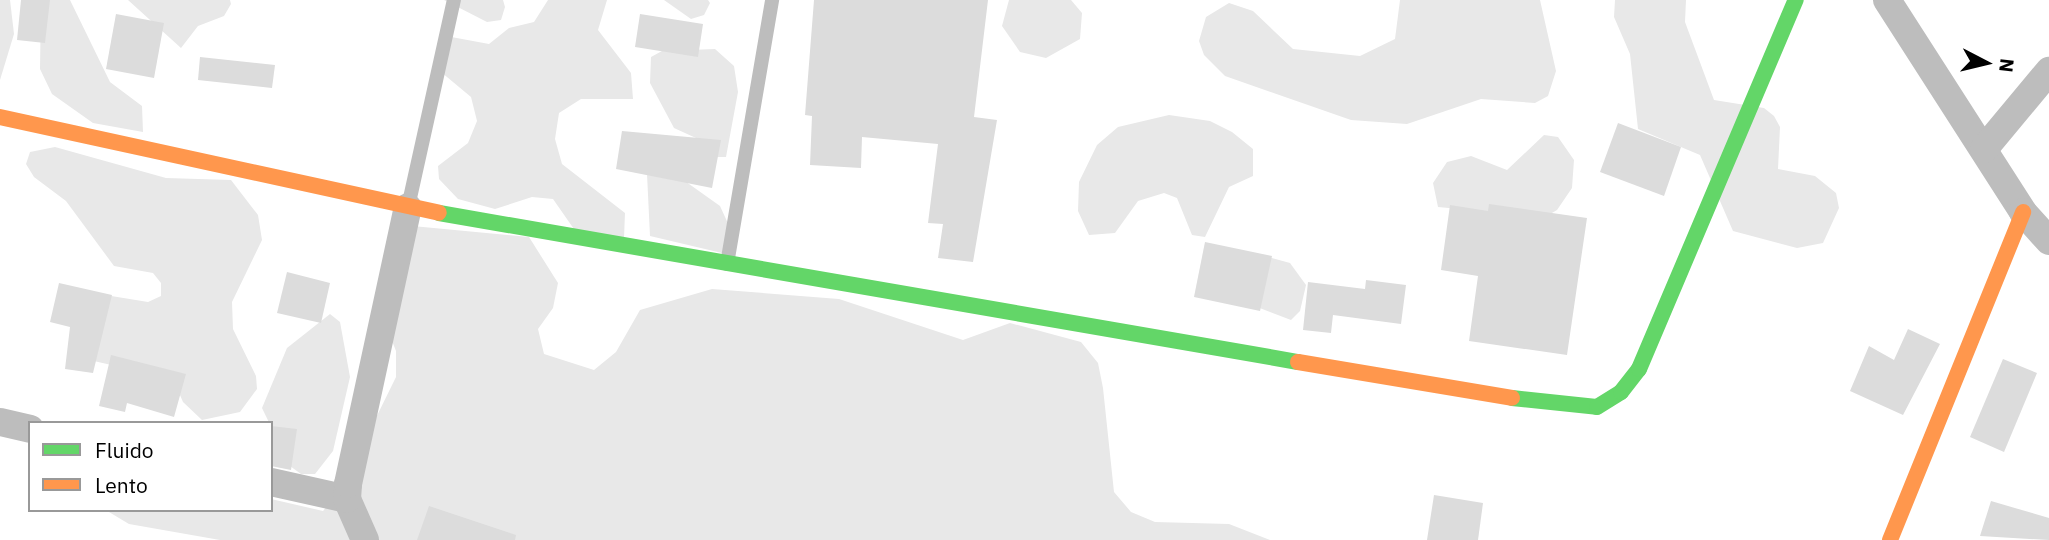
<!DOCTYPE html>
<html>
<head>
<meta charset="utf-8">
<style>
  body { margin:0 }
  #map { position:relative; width:2049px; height:540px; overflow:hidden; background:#fff; font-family:"IBM Plex Sans",sans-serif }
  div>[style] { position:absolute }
  .green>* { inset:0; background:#e8e8e8 }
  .building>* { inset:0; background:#dcdcdc }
  .lane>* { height:14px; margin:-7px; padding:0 7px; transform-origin:7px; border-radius:7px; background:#bdbdbd }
  .street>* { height:28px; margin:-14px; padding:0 14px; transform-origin:14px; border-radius:14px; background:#bdbdbd }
  .fast>* { height:16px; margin:-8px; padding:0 8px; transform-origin:8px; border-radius:8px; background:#63d668 }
  .slow>* { height:16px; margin:-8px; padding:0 8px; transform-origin:8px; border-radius:8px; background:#ff974d }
  span { translate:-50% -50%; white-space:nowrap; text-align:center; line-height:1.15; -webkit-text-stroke:5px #fff; paint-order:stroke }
  .legend { position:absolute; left:28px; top:421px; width:245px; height:91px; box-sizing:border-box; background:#fff; border:2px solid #999; margin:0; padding:9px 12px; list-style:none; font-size:21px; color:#000 }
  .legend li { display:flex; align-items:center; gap:14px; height:35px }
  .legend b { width:35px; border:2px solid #999 }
  .north { position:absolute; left:1951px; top:28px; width:70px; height:70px; -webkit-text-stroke:5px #fff; paint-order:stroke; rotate:97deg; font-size:19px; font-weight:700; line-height:28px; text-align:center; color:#000 }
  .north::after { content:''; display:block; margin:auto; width:24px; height:32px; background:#000; clip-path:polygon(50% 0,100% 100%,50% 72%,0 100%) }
</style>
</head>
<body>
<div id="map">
  <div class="green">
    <div style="clip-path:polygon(0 0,10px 0,14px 34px,0 80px)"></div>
    <div style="clip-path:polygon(41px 0,70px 0,110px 82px,142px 106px,143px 132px,93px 123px,52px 94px,40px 69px)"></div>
    <div style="clip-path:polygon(128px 0,230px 0,231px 4px,224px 16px,198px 26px,181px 48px)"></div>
    <div style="clip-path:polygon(444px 0,503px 0,505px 7px,501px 20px,487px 22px)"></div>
    <div style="clip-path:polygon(548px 0,607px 0,598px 30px,631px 73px,633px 99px,581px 99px,559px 113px,555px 139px,562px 164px,625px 213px,624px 238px,576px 232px,553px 199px,532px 197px,495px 209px,458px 199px,439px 179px,438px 166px,468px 143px,477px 121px,471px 97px,441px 72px,446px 36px,489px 44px,509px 28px,534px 22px)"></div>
    <div style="clip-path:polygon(664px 0,708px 0,710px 3px,704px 15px,691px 19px)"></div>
    <div style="clip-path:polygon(1009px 0,1071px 0,1082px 13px,1080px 39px,1046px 58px,1020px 52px,1002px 26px)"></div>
    <div style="clip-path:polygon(1400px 0,1540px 0,1556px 71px,1548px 96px,1535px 103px,1481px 99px,1407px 124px,1351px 120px,1225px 76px,1204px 55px,1199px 41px,1206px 17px,1229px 3px,1253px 11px,1293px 49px,1360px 56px,1395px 39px)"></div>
    <div style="clip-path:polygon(1615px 0,1686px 0,1685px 22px,1714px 100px,1764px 108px,1774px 116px,1780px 127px,1778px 169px,1815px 176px,1836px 193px,1839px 208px,1823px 243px,1797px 248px,1733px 231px,1700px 155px,1638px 129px,1630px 54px,1614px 17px)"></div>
    <div style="clip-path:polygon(715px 49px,734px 66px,738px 92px,726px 157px,712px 157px,696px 138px,674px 128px,650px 83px,651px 57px,662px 51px)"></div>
    <div style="clip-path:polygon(1169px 115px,1210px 121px,1232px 132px,1253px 149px,1253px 176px,1229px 187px,1205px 237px,1192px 235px,1177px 198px,1164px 193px,1138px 201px,1115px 233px,1089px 235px,1078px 211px,1079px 182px,1097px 145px,1118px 127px)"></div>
    <div style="clip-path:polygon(1544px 135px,1558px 137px,1574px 160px,1572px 188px,1557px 210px,1545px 217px,1438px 207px,1433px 183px,1447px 162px,1471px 156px,1507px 170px)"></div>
    <div style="clip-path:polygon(55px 147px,166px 178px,231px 180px,258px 215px,262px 240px,232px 302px,233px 329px,256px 376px,257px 389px,240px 412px,202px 420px,183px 402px,173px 379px,85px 359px,99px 294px,148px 302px,161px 296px,161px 283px,153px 273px,114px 266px,66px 201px,34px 177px,26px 164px,30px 152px)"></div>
    <div style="clip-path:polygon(647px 174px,675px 174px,720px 206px,731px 230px,722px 253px,650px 236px)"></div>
    <div style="clip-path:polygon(402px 225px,529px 237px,558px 283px,553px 308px,538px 329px,544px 354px,594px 370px,616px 352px,640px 310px,712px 289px,839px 299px,963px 340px,1010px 323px,1081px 342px,1098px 363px,1103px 388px,1114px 492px,1131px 512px,1155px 522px,1229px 524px,1270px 540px,220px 540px,129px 524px,109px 512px,271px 510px,271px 499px,323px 511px,340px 491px,396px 377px,396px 351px,387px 328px)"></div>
    <div style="clip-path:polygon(1265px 256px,1290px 263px,1306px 285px,1300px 311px,1291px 320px,1244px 302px)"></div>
    <div style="clip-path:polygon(330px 314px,340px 322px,350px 377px,333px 451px,315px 474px,301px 474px,290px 466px,262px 408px,287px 348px)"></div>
  </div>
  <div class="building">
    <div style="clip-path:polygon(21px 0,50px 0,45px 43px,17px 40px)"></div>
    <div style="clip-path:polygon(814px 0,988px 0,974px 117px,997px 120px,973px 262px,938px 258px,943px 224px,928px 223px,938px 144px,862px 137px,861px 168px,810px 165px,812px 116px,805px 115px)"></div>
    <div style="clip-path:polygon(116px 14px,164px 23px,154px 78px,106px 69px)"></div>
    <div style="clip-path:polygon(640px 14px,703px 24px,698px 57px,635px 47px)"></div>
    <div style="clip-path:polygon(200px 57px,275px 65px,272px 88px,198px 80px)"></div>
    <div style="clip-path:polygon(1618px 123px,1681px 147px,1664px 196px,1600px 172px)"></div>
    <div style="clip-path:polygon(622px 131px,721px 140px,712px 188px,616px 169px)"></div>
    <div style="clip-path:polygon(1489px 204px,1587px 218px,1567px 355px,1469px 341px,1478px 276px,1441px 270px,1450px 205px,1488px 211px)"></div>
    <div style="clip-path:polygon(1205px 242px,1272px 256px,1260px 311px,1194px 297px)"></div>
    <div style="clip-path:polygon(287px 272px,330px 283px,321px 323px,277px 313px)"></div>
    <div style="clip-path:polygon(1366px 280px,1406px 285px,1401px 324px,1333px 315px,1331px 333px,1303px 330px,1308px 282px,1365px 289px)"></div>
    <div style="clip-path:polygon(59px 283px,112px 295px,93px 373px,65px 369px,70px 327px,50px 322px)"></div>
    <div style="clip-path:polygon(1908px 329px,1940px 344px,1903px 415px,1850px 391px,1869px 346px,1894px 360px)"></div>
    <div style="clip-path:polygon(111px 355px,186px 374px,174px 417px,127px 403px,125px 412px,99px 406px)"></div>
    <div style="clip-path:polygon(2003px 359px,2037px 373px,2004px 452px,1970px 437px)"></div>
    <div style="clip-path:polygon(271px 426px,297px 429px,291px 470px,271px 466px)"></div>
    <div style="clip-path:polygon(1434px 495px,1483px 503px,1478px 540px,1427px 540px)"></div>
    <div style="clip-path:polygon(1991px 501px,2049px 518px,2049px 540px,1980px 536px)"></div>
    <div style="clip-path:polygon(429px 506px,516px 535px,515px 540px,417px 540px)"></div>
  </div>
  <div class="lane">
    <div style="left:408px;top:207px;width:212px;rotate:-77.5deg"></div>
    <div style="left:727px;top:264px;width:268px;rotate:-80.3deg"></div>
  </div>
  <div class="street">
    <div style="left:1887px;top:0;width:252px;rotate:57.3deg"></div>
    <div style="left:2023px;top:212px;width:39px;rotate:48deg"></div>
    <div style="left:1984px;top:149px;width:102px;rotate:-50.2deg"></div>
    <div style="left:0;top:422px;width:31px;rotate:13deg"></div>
    <div style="left:271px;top:482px;width:78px;rotate:12.6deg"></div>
    <div style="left:365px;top:540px;width:45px;rotate:-113.7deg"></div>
    <div style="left:347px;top:499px;width:15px;rotate:-86deg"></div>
    <div style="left:348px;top:484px;width:283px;rotate:-77.8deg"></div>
  </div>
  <div class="fast">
    <div style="left:439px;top:213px;width:872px;rotate:9.84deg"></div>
    <div style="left:1512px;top:398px;width:85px;rotate:6deg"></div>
    <div style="left:1597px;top:407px;width:28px;rotate:-32deg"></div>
    <div style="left:1621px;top:392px;width:29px;rotate:-52deg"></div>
    <div style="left:1639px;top:369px;width:401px;rotate:-67deg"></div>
  </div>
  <div class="slow">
    <div style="left:0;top:117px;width:449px;rotate:12.3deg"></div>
    <div style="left:1298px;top:362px;width:217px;rotate:9.5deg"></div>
    <div style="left:1890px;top:540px;width:354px;rotate:-67.9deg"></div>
  </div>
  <ul class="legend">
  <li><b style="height:9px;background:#63d668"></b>Fluido</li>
  <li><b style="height:9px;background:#ff974d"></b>Lento</li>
  </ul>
  <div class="north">N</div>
</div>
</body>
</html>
